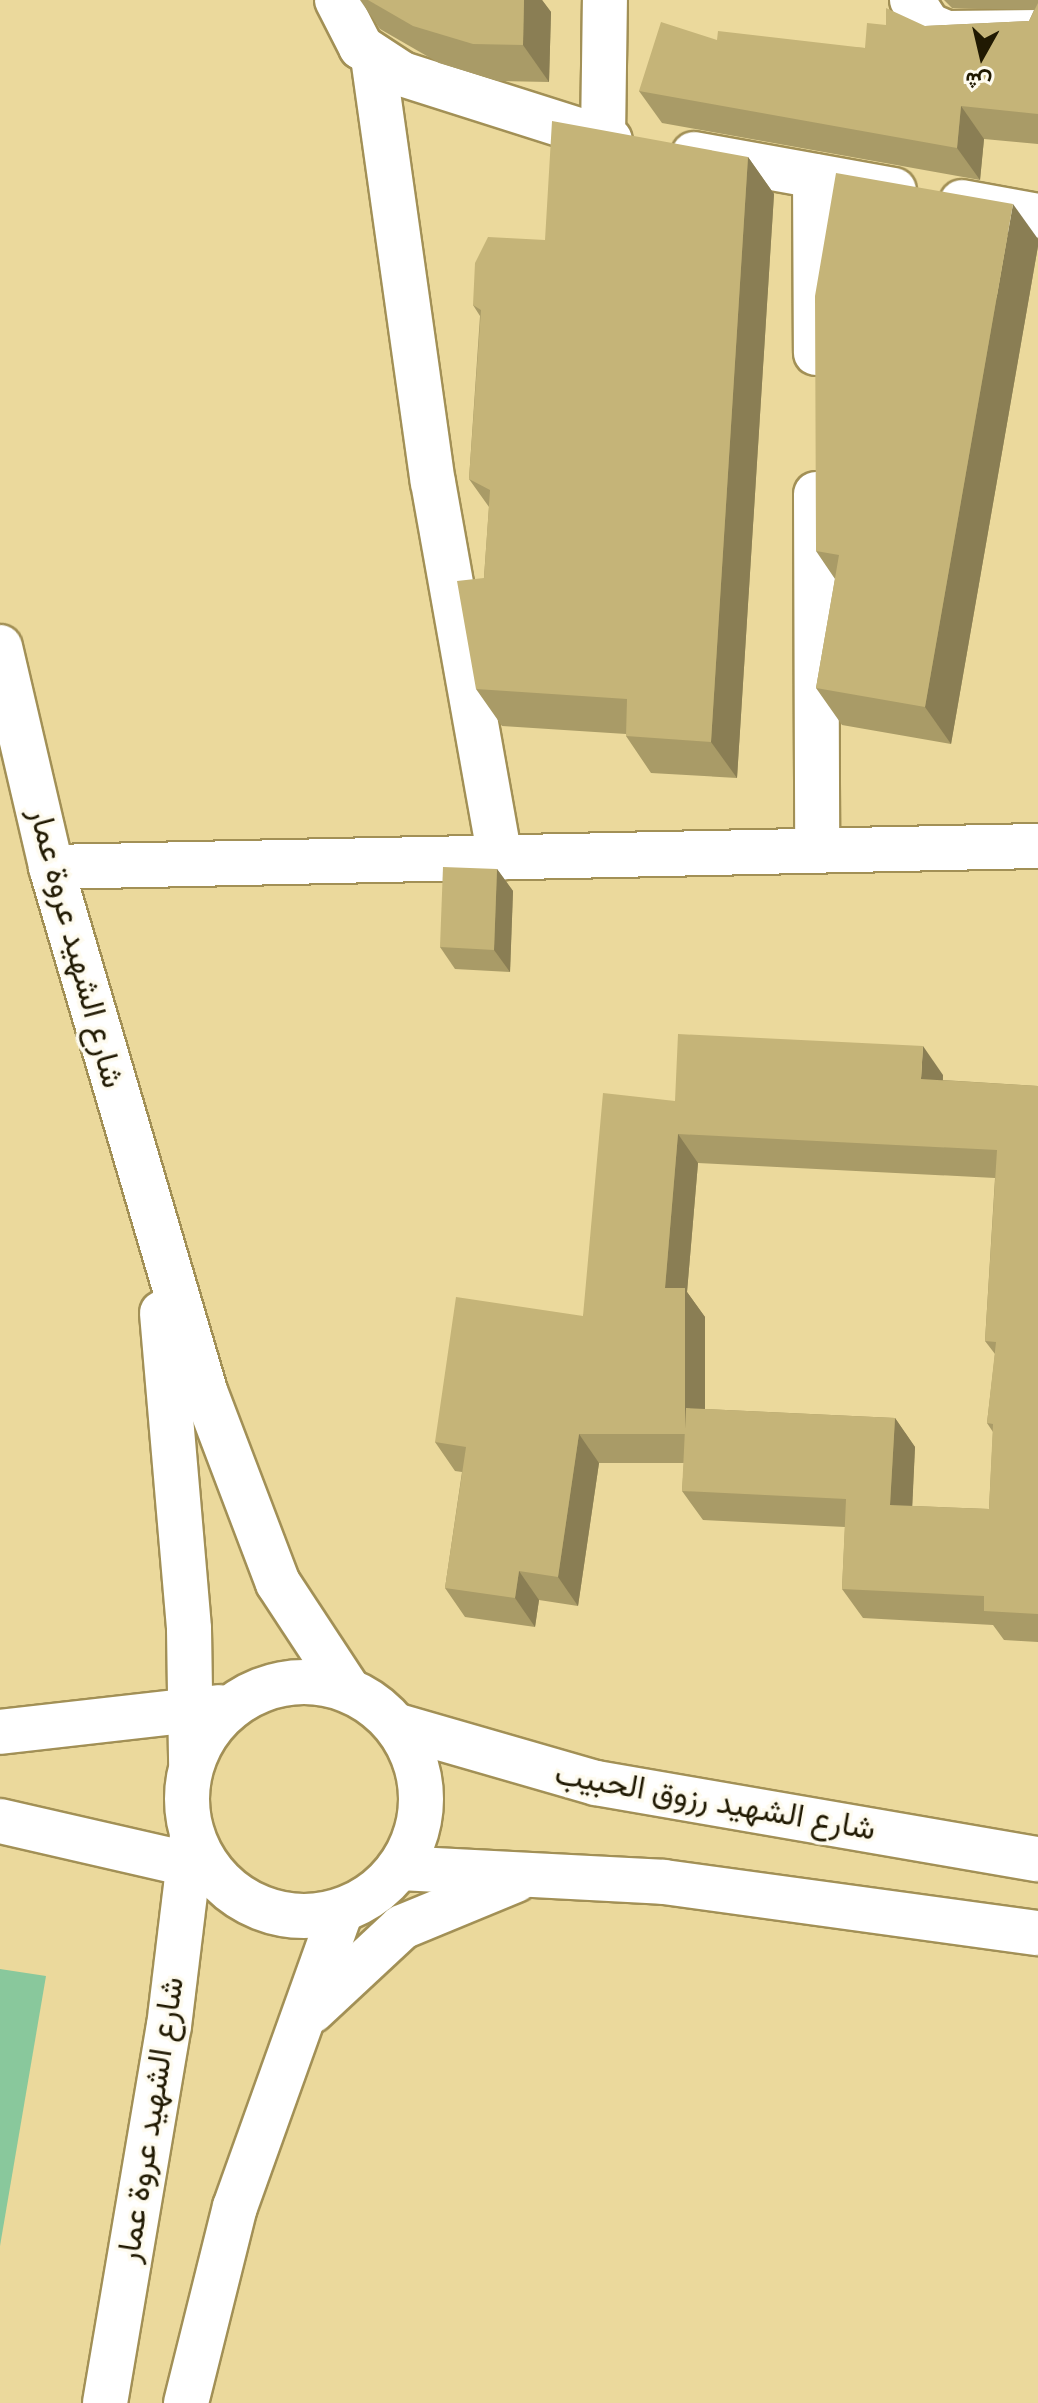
<!DOCTYPE html>
<html>
<head>
<meta charset="utf-8">
<style>
  body { margin:0 }
  #map { position:relative; width:1038px; height:2403px; overflow:hidden; background:#ebd99c; font-family:Spectral,Vazirmatn,serif }
  div>[style] { position:absolute }
  .green>* { inset:0; background:#89c89c }
  .roads { filter:drop-shadow(2px 0 #a29056) drop-shadow(-2px 0 #a29056) drop-shadow(0 2px #a29056) drop-shadow(0 -2px #a29056) }
  .street>* { height:44px; margin:-22px; padding:0 22px; transform-origin:22px; border-radius:22px; background:#fff }
  .secondary>* { height:44px; margin:-22px; padding:0 22px; transform-origin:22px; border-radius:22px; background:#fff }
  .secondary>.ring { margin:-22px; padding:0; box-sizing:content-box; background:none; border:44px solid #fff; border-radius:50% }
  .wall>* { inset:0; background:#a99b67 }
  .shaded-wall>* { inset:0; background:#8a7e54 }
  .building>* { inset:0; background:#c5b478 }
  span { translate:-50% -50%; white-space:nowrap; text-align:center; line-height:1.15; -webkit-text-stroke:7px #fefbef; paint-order:stroke }
  .street-label { font-size:32px; color:#201902 }
  .north { position:absolute; left:942px; top:16px; width:80px; height:80px; -webkit-text-stroke:6px #fefbef; paint-order:stroke; rotate:188deg; font-size:22px; font-weight:700; line-height:32px; text-align:center; color:#201902 }
  .north::after { content:''; display:block; margin:auto; width:28px; height:36px; background:#201902; clip-path:polygon(50% 0,100% 100%,50% 72%,0 100%) }
</style>
</head>
<body>
<div id="map">
  <div class="green">
    <div style="clip-path:polygon(0 1969px,46px 1976px,0 2246px)"></div>
  </div>
  <div class="roads">
    <div class="street">
      <div style="left:337px;top:0;width:53px;rotate:62.9deg"></div>
      <div style="left:361px;top:47px;width:49px;rotate:33.4deg"></div>
      <div style="left:402px;top:74px;width:218px;rotate:17.6deg"></div>
      <div style="left:912px;top:0;width:30px;rotate:57deg"></div>
      <div style="left:928px;top:25px;width:21px;rotate:23deg"></div>
      <div style="left:947px;top:33px;width:91px;rotate:-0.6deg"></div>
      <div style="left:373px;top:57px;width:429px;rotate:82deg"></div>
      <div style="left:433px;top:482px;width:382px;rotate:79.9deg"></div>
      <div style="left:603px;top:138px;width:138px;rotate:-89.2deg"></div>
      <div style="left:694px;top:154px;width:203px;rotate:10.2deg"></div>
      <div style="left:815px;top:176px;width:177px;rotate:89.7deg"></div>
      <div style="left:962px;top:202px;width:77px;rotate:10.4deg"></div>
      <div style="left:816px;top:494px;width:356px;rotate:89.8deg"></div>
      <div style="left:51px;top:867px;width:987px;rotate:-1.22deg"></div>
    </div>
    <div class="secondary">
      <div style="left:0;top:647px;width:226px;rotate:76.9deg"></div>
      <div style="left:51px;top:867px;width:546px;rotate:73.62deg"></div>
      <div style="left:205px;top:1391px;width:205px;rotate:69.2deg"></div>
      <div style="left:278px;top:1583px;width:126px;rotate:56.7deg"></div>
      <div style="left:162px;top:1313px;width:317px;rotate:85.1deg"></div>
      <div style="left:189px;top:1629px;width:134px;rotate:89.1deg"></div>
      <div class="ring" style="left:187px;top:1682px;width:190px;height:190px"></div>
      <div style="left:398px;top:1726px;width:206px;rotate:16.1deg"></div>
      <div style="left:596px;top:1783px;width:448px;rotate:9.8deg"></div>
      <div style="left:0;top:1732px;width:221px;rotate:-6.5deg"></div>
      <div style="left:0;top:1821px;width:214px;rotate:12.9deg"></div>
      <div style="left:399px;top:1868px;width:265px;rotate:3deg"></div>
      <div style="left:664px;top:1882px;width:377px;rotate:7.8deg"></div>
      <div style="left:312px;top:2011px;width:123px;rotate:-43deg"></div>
      <div style="left:402px;top:1927px;width:123px;rotate:-22.4deg"></div>
      <div style="left:105px;top:2403px;width:382px;rotate:-80.4deg"></div>
      <div style="left:169px;top:2026px;width:192px;rotate:-83.1deg"></div>
      <div style="left:186px;top:2403px;width:202px;rotate:-76deg"></div>
      <div style="left:235px;top:2207px;width:314px;rotate:-70.3deg"></div>
    </div>
  </div>
  <div class="wall">
    <div style="clip-path:polygon(360px 0,542px 0,551px 12px,549px 82px,498px 81px,439px 63px,380px 29px)"></div>
    <div style="clip-path:polygon(944px 0,1038px 0,1038px 144px,984px 139px,980px 180px,662px 123px,639px 91px,717px 40px,865px 48px,886px 25px,925px 26px,1029px 21px,1034px 10px,952px 8px)"></div>
    <div style="clip-path:polygon(748px 157px,774px 194px,737px 778px,651px 773px,626px 736px,626px 734px,502px 726px,476px 689px,489px 507px,469px 479px,480px 316px,473px 305px,545px 240px)"></div>
    <div style="clip-path:polygon(1038px 239px,1038px 246px,951px 744px,842px 725px,816px 688px,835px 579px,816px 551px)"></div>
    <div style="clip-path:polygon(497px 869px,513px 891px,510px 972px,455px 969px,440px 947px)"></div>
    <div style="clip-path:polygon(evenodd,943px 1075px,943px 1080px,1038px 1086px,1038px 1642px,1004px 1640px,993px 1625px,863px 1618px,842px 1589px,845px 1527px,703px 1520px,682px 1491px,684px 1463px,599px 1463px,578px 1606px,539px 1600px,535px 1627px,465px 1617px,445px 1588px,462px 1472px,455px 1471px,435px 1442px,583px 1316px,675px 1101px,943px 1075px,698px 1163px,995px 1178px,985px 1341px,995px 1354px,987px 1423px,993px 1432px,989px 1509px,912px 1506px,915px 1447px,895px 1418px,705px 1409px,705px 1317px,687px 1292px,698px 1163px)"></div>
  </div>
  <div class="shaded-wall">
    <div style="clip-path:polygon(524px 0,542px 0,551px 12px,549px 82px,523px 45px)"></div>
    <div style="clip-path:polygon(961px 106px,984px 139px,980px 180px,957px 148px)"></div>
    <div style="clip-path:polygon(748px 157px,774px 194px,737px 778px,711px 742px)"></div>
    <div style="clip-path:polygon(1013px 204px,1038px 239px,1038px 246px,951px 744px,925px 707px)"></div>
    <div style="clip-path:polygon(497px 869px,513px 891px,510px 972px,494px 950px)"></div>
    <div style="clip-path:polygon(923px 1046px,943px 1075px,941px 1108px,921px 1079px)"></div>
    <div style="clip-path:polygon(678px 1134px,698px 1163px,687px 1292px,705px 1317px,705px 1463px,685px 1434px,665px 1288px)"></div>
    <div style="clip-path:polygon(895px 1418px,915px 1447px,911px 1534px,890px 1505px)"></div>
    <div style="clip-path:polygon(579px 1434px,599px 1463px,578px 1606px,558px 1577px)"></div>
    <div style="clip-path:polygon(519px 1571px,539px 1600px,535px 1627px,515px 1598px)"></div>
  </div>
  <div class="building">
    <div style="clip-path:polygon(368px 0,524px 0,523px 45px,473px 44px,413px 26px)"></div>
    <div style="clip-path:polygon(1038px 3px,1038px 114px,961px 106px,957px 148px,639px 91px,661px 22px,717px 40px,718px 31px,865px 48px,867px 23px,886px 25px,886px 8px,925px 26px,1029px 21px)"></div>
    <div style="clip-path:polygon(552px 121px,748px 157px,711px 742px,626px 736px,627px 699px,476px 689px,457px 581px,484px 578px,490px 490px,469px 479px,481px 310px,473px 305px,475px 263px,488px 237px,545px 240px)"></div>
    <div style="clip-path:polygon(836px 173px,1013px 204px,925px 707px,816px 688px,839px 555px,816px 551px,815px 296px)"></div>
    <div style="clip-path:polygon(443px 867px,497px 869px,494px 950px,440px 947px)"></div>
    <div style="clip-path:polygon(678px 1034px,923px 1046px,921px 1079px,1038px 1086px,1038px 1614px,984px 1611px,984px 1596px,842px 1589px,846px 1499px,682px 1491px,686px 1408px,895px 1418px,890px 1505px,989px 1509px,993px 1424px,987px 1423px,996px 1342px,985px 1341px,997px 1150px,678px 1134px,665px 1288px,685px 1288px,685px 1434px,579px 1434px,558px 1577px,519px 1571px,515px 1598px,445px 1588px,466px 1447px,435px 1442px,456px 1297px,583px 1316px,603px 1093px,675px 1101px)"></div>
  </div>
  <div class="street-label">
    <span style="left:75px;top:948px;rotate:75deg">شارع الشهيد عروة عمار</span>
    <span style="left:715px;top:1803px;rotate:10deg">شارع الشهيد رزوق الحبيب</span>
    <span style="left:152px;top:2120px;rotate:-81deg">شارع الشهيد عروة عمار</span>
  </div>
  <div class="north">ش</div>
</div>
</body>
</html>
